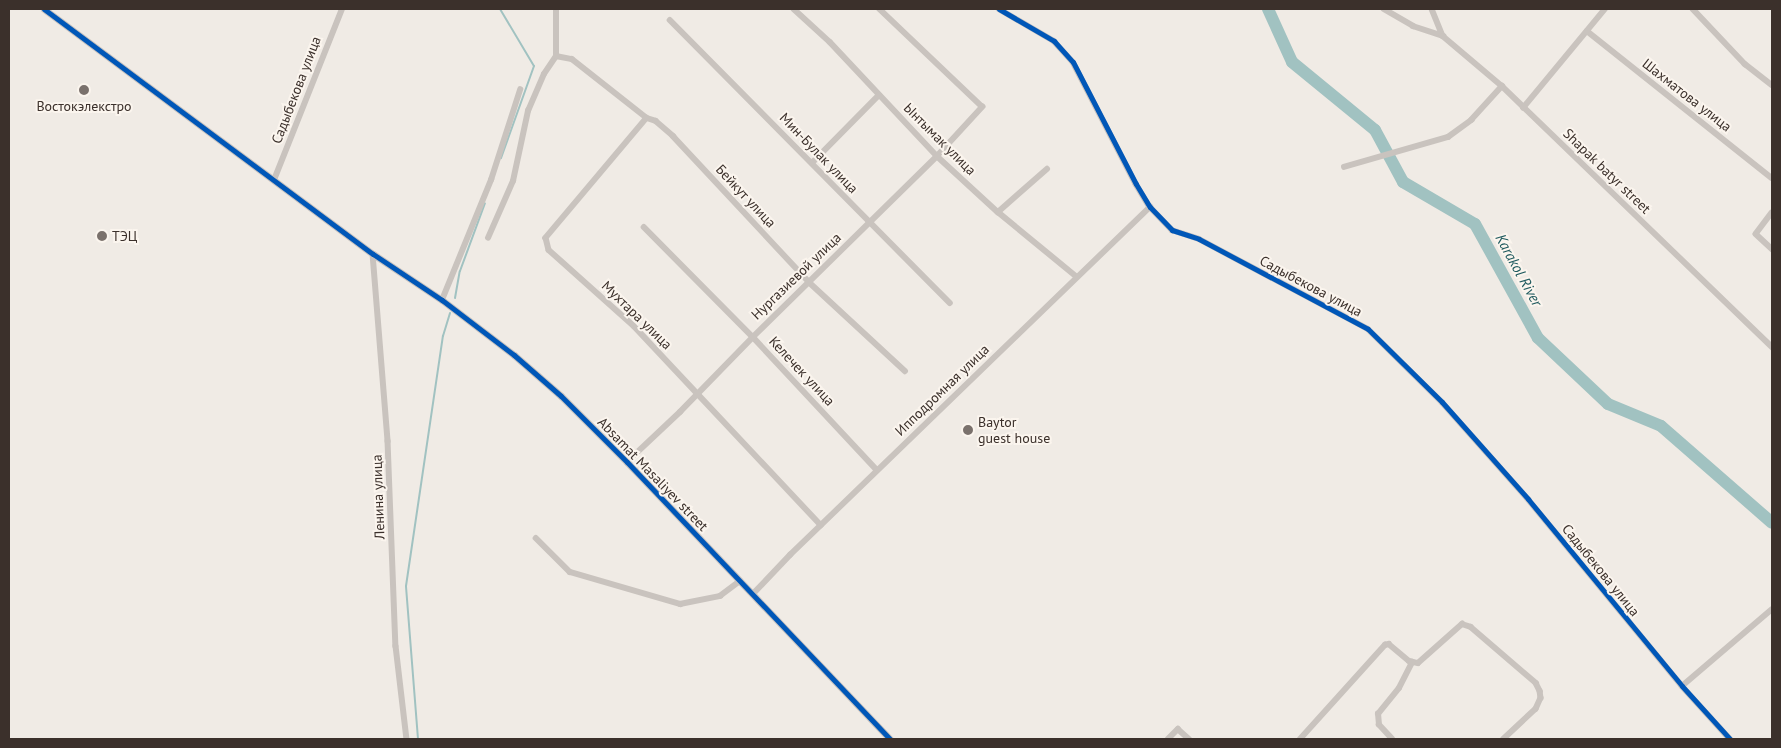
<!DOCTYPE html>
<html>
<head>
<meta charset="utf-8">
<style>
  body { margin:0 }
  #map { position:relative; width:1781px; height:748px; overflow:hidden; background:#f0ebe5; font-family:"PT Sans",sans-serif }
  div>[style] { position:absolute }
  .stream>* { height:2px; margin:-1px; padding:0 1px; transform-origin:1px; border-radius:1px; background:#a1c2c1 }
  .river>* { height:12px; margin:-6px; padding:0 6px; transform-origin:6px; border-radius:6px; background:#a1c2c1 }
  .minor>* { height:5.5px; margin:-2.75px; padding:0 2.75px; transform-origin:2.75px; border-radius:2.75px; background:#c9c3be }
  .tertiary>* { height:7px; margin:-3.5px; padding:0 3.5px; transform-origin:3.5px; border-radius:3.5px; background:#c9c3be }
  .cycleway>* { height:5px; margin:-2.5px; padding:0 2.5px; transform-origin:2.5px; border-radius:2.5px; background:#0057b8 }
  .dots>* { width:14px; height:14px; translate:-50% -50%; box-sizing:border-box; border:2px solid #fbf5ee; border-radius:50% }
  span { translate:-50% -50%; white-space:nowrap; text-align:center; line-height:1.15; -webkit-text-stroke:4px #fbf5ee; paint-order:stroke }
  .street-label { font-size:14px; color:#3b302b }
  .poi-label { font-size:14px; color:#3b302b }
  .left { translate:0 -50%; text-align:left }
  .water-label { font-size:15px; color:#1f5a5e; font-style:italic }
  .frame { position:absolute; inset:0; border:10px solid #3b302b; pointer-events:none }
</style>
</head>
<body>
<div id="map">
  <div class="stream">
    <div style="left:500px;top:9px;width:66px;rotate:59.2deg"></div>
    <div style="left:534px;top:66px;width:98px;rotate:109.7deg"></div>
    <div style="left:455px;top:298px;width:27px;rotate:-80deg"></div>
    <div style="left:460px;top:271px;width:72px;rotate:-69.8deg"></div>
    <div style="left:418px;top:739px;width:153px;rotate:-94.5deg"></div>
    <div style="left:406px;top:586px;width:253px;rotate:-81.6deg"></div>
    <div style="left:443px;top:336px;width:24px;rotate:-73deg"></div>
  </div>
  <div class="river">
    <div style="left:1268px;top:9px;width:58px;rotate:65.6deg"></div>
    <div style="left:1292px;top:62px;width:107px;rotate:39.3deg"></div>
    <div style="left:1375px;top:130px;width:59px;rotate:61.7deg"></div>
    <div style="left:1403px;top:182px;width:83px;rotate:30.3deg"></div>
    <div style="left:1475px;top:224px;width:130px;rotate:61.1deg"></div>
    <div style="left:1538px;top:338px;width:96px;rotate:43.3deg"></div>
    <div style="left:1608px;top:404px;width:57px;rotate:22.5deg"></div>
    <div style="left:1661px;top:426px;width:147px;rotate:41.1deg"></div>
  </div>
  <div class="minor">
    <div style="left:794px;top:9px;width:49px;rotate:42.5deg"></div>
    <div style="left:830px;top:42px;width:156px;rotate:46.8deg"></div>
    <div style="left:937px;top:156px;width:83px;rotate:42.6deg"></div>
    <div style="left:998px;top:212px;width:102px;rotate:39.4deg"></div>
    <div style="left:999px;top:9px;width:64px;rotate:30.2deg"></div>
    <div style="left:1054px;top:41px;width:28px;rotate:48deg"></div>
    <div style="left:1073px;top:62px;width:137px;rotate:62.7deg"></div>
    <div style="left:1136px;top:184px;width:27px;rotate:59deg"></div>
    <div style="left:1150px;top:207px;width:32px;rotate:46deg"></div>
    <div style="left:1172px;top:230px;width:28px;rotate:18deg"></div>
    <div style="left:1199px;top:239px;width:191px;rotate:28deg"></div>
    <div style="left:1368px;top:329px;width:104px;rotate:44.6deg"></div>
    <div style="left:1442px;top:402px;width:130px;rotate:48.4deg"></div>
    <div style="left:1528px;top:499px;width:242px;rotate:50.5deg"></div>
    <div style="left:1682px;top:686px;width:72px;rotate:47.8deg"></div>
    <div style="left:1384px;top:9px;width:34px;rotate:30deg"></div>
    <div style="left:1413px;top:26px;width:32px;rotate:18deg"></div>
    <div style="left:1432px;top:9px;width:29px;rotate:68deg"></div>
    <div style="left:1443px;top:36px;width:77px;rotate:40.3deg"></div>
    <div style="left:1502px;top:86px;width:376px;rotate:44deg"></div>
    <div style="left:1693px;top:9px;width:76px;rotate:46.6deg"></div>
    <div style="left:1745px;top:64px;width:34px;rotate:38deg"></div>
    <div style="left:670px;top:20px;width:398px;rotate:45.3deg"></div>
    <div style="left:1587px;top:31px;width:236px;rotate:38.5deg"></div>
    <div style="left:556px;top:56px;width:16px;rotate:11deg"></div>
    <div style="left:572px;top:59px;width:95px;rotate:38.2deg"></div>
    <div style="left:647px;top:118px;width:9px;rotate:18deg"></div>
    <div style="left:656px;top:121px;width:23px;rotate:41deg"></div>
    <div style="left:673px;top:136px;width:200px;rotate:47deg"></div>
    <div style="left:809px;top:282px;width:131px;rotate:42.8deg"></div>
    <div style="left:1523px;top:108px;width:129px;rotate:-50.4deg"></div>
    <div style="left:647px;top:118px;width:157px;rotate:130.1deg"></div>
    <div style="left:546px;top:238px;width:12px;rotate:76deg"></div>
    <div style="left:549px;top:250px;width:114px;rotate:41.8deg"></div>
    <div style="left:634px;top:326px;width:273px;rotate:46.8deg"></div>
    <div style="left:812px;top:163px;width:95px;rotate:-45.4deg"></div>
    <div style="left:1344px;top:167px;width:108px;rotate:-16.1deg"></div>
    <div style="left:1448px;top:137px;width:29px;rotate:-36deg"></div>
    <div style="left:1471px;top:120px;width:46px;rotate:-47.6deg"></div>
    <div style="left:274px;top:180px;width:184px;rotate:-68.3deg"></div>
    <div style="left:998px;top:212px;width:65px;rotate:-41.3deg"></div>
    <div style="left:1772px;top:213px;width:26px;rotate:127deg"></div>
    <div style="left:1756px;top:234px;width:22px;rotate:43deg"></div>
    <div style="left:644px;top:227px;width:155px;rotate:45.3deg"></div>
    <div style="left:753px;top:337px;width:182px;rotate:47deg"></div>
    <div style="left:488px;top:238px;width:62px;rotate:-66.3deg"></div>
    <div style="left:513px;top:181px;width:72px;rotate:-77.9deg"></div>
    <div style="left:528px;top:111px;width:40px;rotate:-66.6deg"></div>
    <div style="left:544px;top:74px;width:22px;rotate:-56deg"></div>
    <div style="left:556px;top:56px;width:47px;rotate:-90deg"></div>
    <div style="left:373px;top:254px;width:188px;rotate:85.4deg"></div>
    <div style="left:388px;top:441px;width:205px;rotate:87.8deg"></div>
    <div style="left:396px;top:646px;width:94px;rotate:83.3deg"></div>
    <div style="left:442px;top:300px;width:130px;rotate:-67.8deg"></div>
    <div style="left:491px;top:180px;width:95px;rotate:-72.1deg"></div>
    <div style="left:627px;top:462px;width:73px;rotate:-43.3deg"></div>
    <div style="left:680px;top:412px;width:105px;rotate:-45.8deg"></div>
    <div style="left:753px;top:337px;width:258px;rotate:-44.5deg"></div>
    <div style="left:937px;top:156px;width:67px;rotate:-47.4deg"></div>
    <div style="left:982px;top:107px;width:142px;rotate:-136.4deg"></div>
    <div style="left:536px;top:538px;width:48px;rotate:45deg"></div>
    <div style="left:570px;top:572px;width:115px;rotate:16.2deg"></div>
    <div style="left:680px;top:604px;width:41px;rotate:-11.3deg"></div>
    <div style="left:720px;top:596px;width:25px;rotate:-37deg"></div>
    <div style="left:753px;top:594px;width:54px;rotate:-46.5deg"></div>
    <div style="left:790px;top:555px;width:501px;rotate:-44.03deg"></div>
    <div style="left:1682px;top:686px;width:118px;rotate:-40.5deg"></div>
    <div style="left:1168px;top:739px;width:14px;rotate:-45deg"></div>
    <div style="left:1178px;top:729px;width:15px;rotate:42deg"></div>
    <div style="left:1300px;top:739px;width:127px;rotate:-47.9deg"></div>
    <div style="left:1385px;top:645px;width:4px;rotate:-14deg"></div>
    <div style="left:1389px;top:644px;width:26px;rotate:40deg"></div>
    <div style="left:1409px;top:661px;width:9px;rotate:13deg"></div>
    <div style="left:1418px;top:663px;width:59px;rotate:-41.6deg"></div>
    <div style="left:1462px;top:624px;width:9px;rotate:18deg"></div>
    <div style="left:1471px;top:627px;width:86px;rotate:40.7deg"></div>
    <div style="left:1536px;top:683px;width:9px;rotate:63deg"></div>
    <div style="left:1540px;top:691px;width:7px;rotate:82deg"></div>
    <div style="left:1541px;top:698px;width:12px;rotate:114deg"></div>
    <div style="left:1536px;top:709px;width:44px;rotate:136.8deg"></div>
    <div style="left:1392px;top:739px;width:19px;rotate:-133deg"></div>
    <div style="left:1379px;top:725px;width:11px;rotate:-95deg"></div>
    <div style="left:1378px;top:714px;width:33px;rotate:-51deg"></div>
    <div style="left:1399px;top:688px;width:29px;rotate:-63deg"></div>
  </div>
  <div class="tertiary">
    <div style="left:44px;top:9px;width:410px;rotate:36.7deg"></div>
    <div style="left:373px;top:254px;width:83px;rotate:33.7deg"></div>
    <div style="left:442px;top:300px;width:91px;rotate:37.4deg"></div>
    <div style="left:514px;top:355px;width:62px;rotate:41.1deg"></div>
    <div style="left:561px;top:396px;width:93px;rotate:45deg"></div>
    <div style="left:627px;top:462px;width:382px;rotate:46.5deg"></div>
  </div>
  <div class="cycleway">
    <div style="left:44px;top:9px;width:410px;rotate:36.7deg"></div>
    <div style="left:373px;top:254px;width:83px;rotate:33.7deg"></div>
    <div style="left:442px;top:300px;width:91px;rotate:37.4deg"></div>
    <div style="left:514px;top:355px;width:62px;rotate:41.1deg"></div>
    <div style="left:561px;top:396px;width:93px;rotate:45deg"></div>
    <div style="left:627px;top:462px;width:382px;rotate:46.5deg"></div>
    <div style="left:999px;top:9px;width:64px;rotate:30.2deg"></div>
    <div style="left:1054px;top:41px;width:28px;rotate:48deg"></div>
    <div style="left:1073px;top:62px;width:137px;rotate:62.7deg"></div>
    <div style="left:1136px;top:184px;width:27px;rotate:59deg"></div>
    <div style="left:1150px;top:207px;width:32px;rotate:46deg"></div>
    <div style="left:1172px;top:230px;width:28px;rotate:18deg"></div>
    <div style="left:1199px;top:239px;width:191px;rotate:28deg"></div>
    <div style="left:1368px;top:329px;width:104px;rotate:44.6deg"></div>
    <div style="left:1442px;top:402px;width:130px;rotate:48.4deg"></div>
    <div style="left:1528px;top:499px;width:242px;rotate:50.5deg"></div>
    <div style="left:1682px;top:686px;width:72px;rotate:47.8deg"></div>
  </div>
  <div class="dots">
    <div style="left:84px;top:90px;background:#7a716c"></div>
    <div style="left:102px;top:236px;background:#7a716c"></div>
    <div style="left:968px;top:430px;background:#7a716c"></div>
  </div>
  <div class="street-label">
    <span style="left:296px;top:90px;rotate:-69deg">Садыбекова улица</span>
    <span style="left:1687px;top:95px;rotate:38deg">Шахматова улица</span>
    <span style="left:940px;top:139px;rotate:45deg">Ынтымак улица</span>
    <span style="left:819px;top:153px;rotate:46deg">Мин-Булак улица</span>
    <span style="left:1607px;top:171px;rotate:44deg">Shapak batyr street</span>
    <span style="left:746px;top:196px;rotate:47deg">Бейкут улица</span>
    <span style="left:796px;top:276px;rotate:-44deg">Нургазиевой улица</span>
    <span style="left:1311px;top:286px;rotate:28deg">Садыбекова улица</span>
    <span style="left:637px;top:315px;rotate:44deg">Мухтара улица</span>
    <span style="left:802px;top:371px;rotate:47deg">Келечек улица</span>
    <span style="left:942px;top:390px;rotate:-44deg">Ипподромная улица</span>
    <span style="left:653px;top:474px;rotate:46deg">Absamat Masaliyev street</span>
    <span style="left:378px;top:497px;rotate:-92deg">Ленина улица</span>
    <span style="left:1601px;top:570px;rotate:51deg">Садыбекова улица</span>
  </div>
  <div class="poi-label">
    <span style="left:84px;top:106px">Востокэлекстро</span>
    <span class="left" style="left:112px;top:236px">ТЭЦ</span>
    <span class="left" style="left:978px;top:430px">Baytor<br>guest house</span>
  </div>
  <div class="water-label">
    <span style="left:1519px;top:270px;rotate:61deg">Karakol River</span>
  </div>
  <div class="frame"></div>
</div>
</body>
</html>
